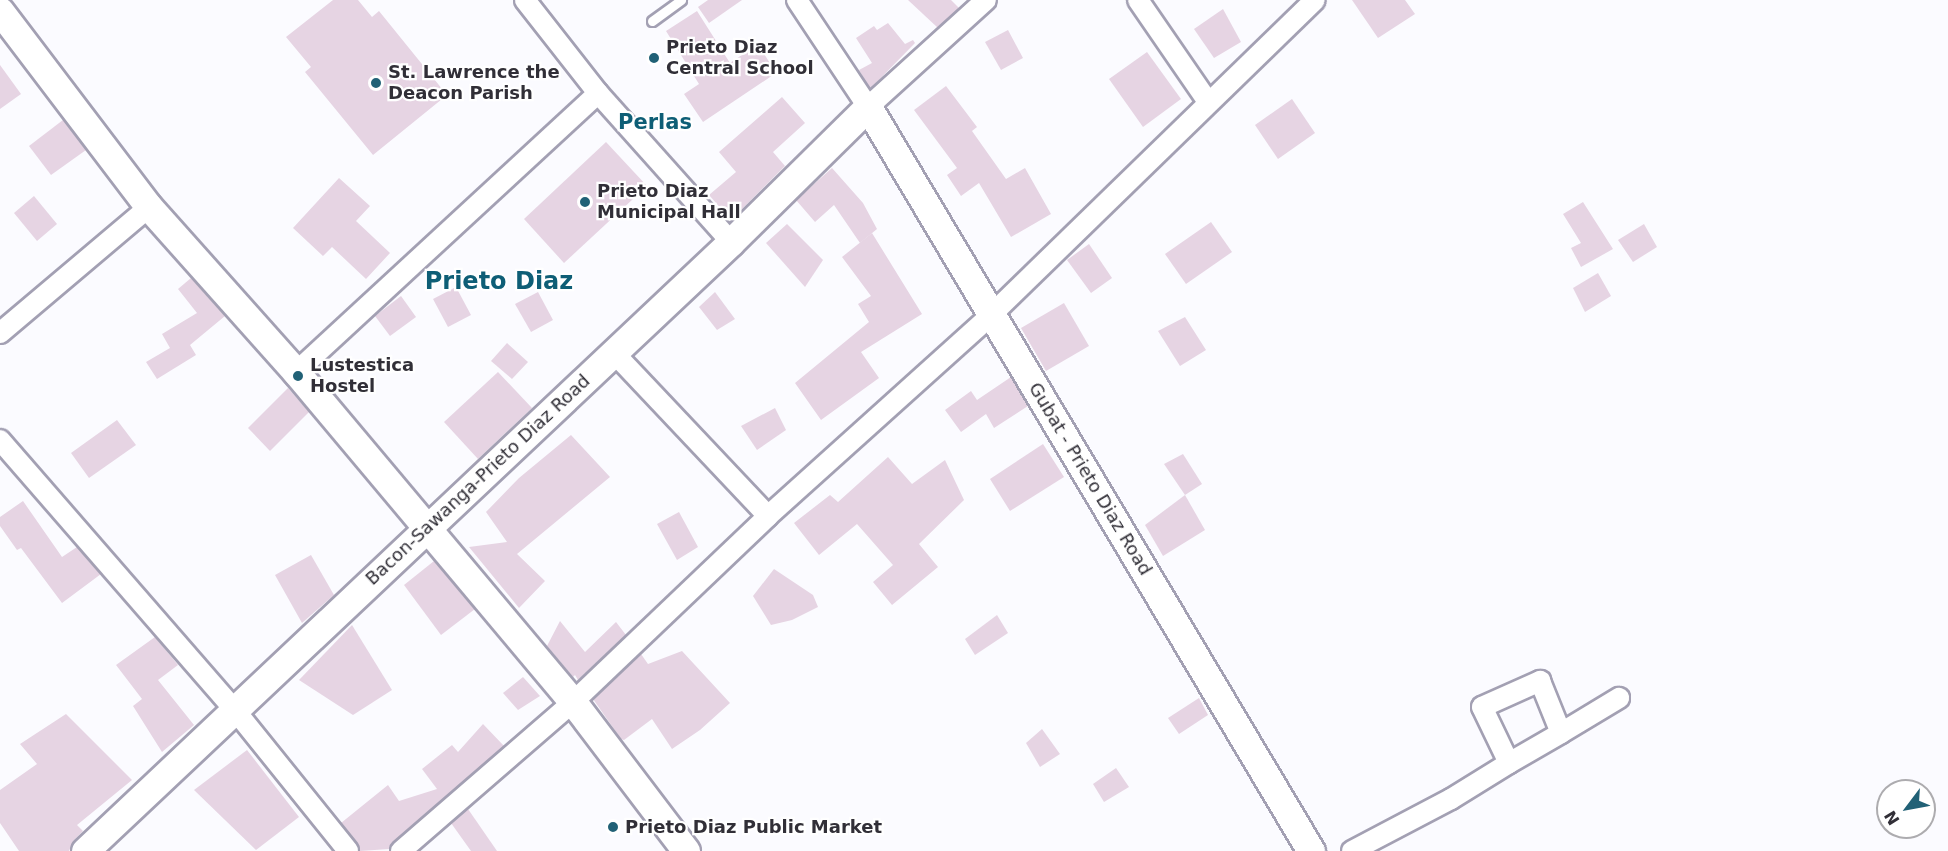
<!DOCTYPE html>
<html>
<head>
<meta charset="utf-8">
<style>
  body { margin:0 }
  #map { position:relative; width:1948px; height:851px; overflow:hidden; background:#fbfbff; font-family:"DejaVu Sans",sans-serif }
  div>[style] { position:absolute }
  .building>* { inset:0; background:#e6d4e3 }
  .roads { filter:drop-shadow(2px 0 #a3a0b3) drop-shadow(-2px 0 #a3a0b3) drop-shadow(0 2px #a3a0b3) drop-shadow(0 -2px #a3a0b3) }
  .lane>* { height:9px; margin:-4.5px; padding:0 4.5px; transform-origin:4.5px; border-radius:4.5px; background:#fff }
  .street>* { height:20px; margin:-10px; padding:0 10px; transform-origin:10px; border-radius:10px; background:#fff }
  .secondary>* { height:27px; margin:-13.5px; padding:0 13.5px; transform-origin:13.5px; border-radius:13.5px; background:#fff }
  .dots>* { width:16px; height:16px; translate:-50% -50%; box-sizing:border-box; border:3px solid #fff; border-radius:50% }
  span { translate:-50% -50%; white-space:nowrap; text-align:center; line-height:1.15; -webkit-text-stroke:4.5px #fff; paint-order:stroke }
  .poi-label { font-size:18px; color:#312f37; font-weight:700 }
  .left { translate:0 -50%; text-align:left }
  .street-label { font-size:18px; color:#312f37 }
  .quarter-label { font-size:21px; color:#0e5e76; font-weight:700 }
  .district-label { font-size:24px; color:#0e5e76; font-weight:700 }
  .north { position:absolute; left:1876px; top:779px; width:60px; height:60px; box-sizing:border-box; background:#fff; border:2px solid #adacaf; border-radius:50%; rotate:238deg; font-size:16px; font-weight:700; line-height:24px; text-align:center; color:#312f37 }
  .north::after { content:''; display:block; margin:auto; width:21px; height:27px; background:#216176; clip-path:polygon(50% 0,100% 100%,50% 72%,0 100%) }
</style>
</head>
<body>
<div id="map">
  <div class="building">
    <div style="clip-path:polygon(333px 0,358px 0,372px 17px,379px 11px,447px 95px,373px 155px,305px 72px,311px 67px,286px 37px)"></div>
    <div style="clip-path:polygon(708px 0,742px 0,709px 23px,698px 7px)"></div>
    <div style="clip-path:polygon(908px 0,951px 0,959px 8px,938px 28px)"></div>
    <div style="clip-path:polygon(1352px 0,1405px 0,1415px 14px,1378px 38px)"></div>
    <div style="clip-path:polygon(1223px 9px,1241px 42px,1214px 58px,1194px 29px)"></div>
    <div style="clip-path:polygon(697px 11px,730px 63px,758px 44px,776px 73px,703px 122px,684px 94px,699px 84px,666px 31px)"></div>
    <div style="clip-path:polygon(888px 23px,905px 44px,913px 40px,915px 43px,870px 89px,859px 70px,872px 63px,856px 38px,874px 26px,877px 30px)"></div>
    <div style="clip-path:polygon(1008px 30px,1023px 58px,1001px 70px,985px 42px)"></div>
    <div style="clip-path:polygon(1147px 52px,1181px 99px,1143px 127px,1109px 79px)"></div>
    <div style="clip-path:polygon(0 65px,21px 94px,0 109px)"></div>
    <div style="clip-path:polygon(946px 86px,977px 127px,972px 131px,1006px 179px,1025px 168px,1051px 214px,1011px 237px,979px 183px,961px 196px,947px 175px,957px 168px,914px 110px)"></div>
    <div style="clip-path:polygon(782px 97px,805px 123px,773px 152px,785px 166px,731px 220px,709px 195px,736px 172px,719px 152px)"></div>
    <div style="clip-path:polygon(1292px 99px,1315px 133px,1278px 159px,1255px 125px)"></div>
    <div style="clip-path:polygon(63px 120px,86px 150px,51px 175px,29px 146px)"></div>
    <div style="clip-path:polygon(606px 142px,647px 186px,564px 263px,524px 219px)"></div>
    <div style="clip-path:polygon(832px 168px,863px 203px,877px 229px,860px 243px,834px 205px,815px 222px,796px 200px)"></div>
    <div style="clip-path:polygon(339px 178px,370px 206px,356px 221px,390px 253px,366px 279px,332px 247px,323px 256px,293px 228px)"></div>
    <div style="clip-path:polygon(34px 196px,57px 224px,37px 241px,14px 213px)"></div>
    <div style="clip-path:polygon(1583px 202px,1613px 249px,1581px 267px,1571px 248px,1581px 243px,1563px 214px)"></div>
    <div style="clip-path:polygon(1211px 222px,1232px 252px,1186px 284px,1165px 254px)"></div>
    <div style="clip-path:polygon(787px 224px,823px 260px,805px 287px,766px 243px)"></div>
    <div style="clip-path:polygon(1644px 224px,1657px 247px,1633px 262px,1618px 240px)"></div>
    <div style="clip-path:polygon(872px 233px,922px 314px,861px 352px,879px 378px,821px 420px,795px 383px,869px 322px,858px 304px,871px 296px,842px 257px)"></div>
    <div style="clip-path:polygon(1089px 244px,1112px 278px,1091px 293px,1067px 260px)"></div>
    <div style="clip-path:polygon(1598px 273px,1611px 296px,1585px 312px,1573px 288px)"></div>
    <div style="clip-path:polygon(191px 278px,225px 316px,190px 345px,196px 355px,157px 379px,146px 362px,170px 348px,162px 334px,197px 313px,178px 289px)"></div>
    <div style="clip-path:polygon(456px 287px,471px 315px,448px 327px,433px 299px)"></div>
    <div style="clip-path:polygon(538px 292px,553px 320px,531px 332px,515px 304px)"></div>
    <div style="clip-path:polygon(715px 292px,735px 319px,717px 330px,699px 307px)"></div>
    <div style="clip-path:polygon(401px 296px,416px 317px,390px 336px,375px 316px)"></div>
    <div style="clip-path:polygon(1064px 303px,1089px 346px,1046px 371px,1021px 328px)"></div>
    <div style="clip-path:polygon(1185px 317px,1206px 350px,1180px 366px,1158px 331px)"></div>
    <div style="clip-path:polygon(507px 343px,528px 362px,512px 379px,491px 361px)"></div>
    <div style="clip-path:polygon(498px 372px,532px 408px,478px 459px,444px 422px)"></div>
    <div style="clip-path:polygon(1011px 377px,1028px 406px,994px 428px,986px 414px,961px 432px,945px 410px,971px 391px,977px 400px)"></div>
    <div style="clip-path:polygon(288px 388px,309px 412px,270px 451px,248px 428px)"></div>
    <div style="clip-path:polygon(775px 408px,786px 430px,757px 450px,741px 426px)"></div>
    <div style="clip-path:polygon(117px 420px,136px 445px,89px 478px,71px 453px)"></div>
    <div style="clip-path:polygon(571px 435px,610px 477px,517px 554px,545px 581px,519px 608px,469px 547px,507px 542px,486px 512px,519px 478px)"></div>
    <div style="clip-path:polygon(1043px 444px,1064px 477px,1010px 511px,990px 479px)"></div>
    <div style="clip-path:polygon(1183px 454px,1202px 484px,1185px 495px,1164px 464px)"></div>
    <div style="clip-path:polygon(888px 457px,912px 484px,945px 460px,964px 500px,919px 544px,938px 567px,892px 605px,873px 582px,893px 565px,857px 524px,819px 555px,794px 523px,830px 495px,838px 502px)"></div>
    <div style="clip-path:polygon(1185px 495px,1205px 530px,1163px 556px,1145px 525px)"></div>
    <div style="clip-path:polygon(23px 501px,62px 557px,77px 547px,101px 574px,62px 603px,21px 548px,17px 550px,0 526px,0 517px)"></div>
    <div style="clip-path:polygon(679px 512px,698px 547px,677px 560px,657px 524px)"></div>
    <div style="clip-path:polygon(311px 555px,334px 595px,302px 623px,275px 575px)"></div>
    <div style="clip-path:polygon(434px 561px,475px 609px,441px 635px,404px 585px)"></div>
    <div style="clip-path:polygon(774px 569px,813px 595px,818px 607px,792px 620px,771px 625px,753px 596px)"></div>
    <div style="clip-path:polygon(997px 615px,1008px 633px,975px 655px,965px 639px)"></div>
    <div style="clip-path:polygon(560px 621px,585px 652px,616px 622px,626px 635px,578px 680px,575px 675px,573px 677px,547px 646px)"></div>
    <div style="clip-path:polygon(352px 625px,392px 690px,353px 715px,299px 680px)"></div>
    <div style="clip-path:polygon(155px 637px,178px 665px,158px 680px,194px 725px,162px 752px,133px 706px,142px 699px,116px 665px)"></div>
    <div style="clip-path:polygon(682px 651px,730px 703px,700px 730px,672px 749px,652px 719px,624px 740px,621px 739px,593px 699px,641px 654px,648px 664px)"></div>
    <div style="clip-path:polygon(523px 677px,540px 696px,518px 710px,503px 693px)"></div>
    <div style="clip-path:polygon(1199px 698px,1208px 715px,1179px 734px,1168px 718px)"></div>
    <div style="clip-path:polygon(66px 714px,132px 780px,77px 825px,83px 831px,74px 840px,69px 851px,19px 851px,0 823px,0 790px,37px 764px,20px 744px)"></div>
    <div style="clip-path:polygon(483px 724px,504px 746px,393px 842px,389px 849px,360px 851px,357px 843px,341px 823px,388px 785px,399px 801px,437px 789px,422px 769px,452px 745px,458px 752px)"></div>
    <div style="clip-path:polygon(1042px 729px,1060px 754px,1040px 767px,1026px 743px)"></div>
    <div style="clip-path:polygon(247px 750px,299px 817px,256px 850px,194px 790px)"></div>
    <div style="clip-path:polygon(1116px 768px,1129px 787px,1104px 802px,1093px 784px)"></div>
    <div style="clip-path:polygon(468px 809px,497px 851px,471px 851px,451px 823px)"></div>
  </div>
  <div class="roads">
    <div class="lane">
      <div style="left:652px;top:21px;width:36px;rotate:-36deg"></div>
    </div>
    <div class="street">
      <div style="left:525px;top:0;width:118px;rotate:51.9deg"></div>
      <div style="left:797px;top:0;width:128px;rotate:56.4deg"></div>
      <div style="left:868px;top:107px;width:159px;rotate:-42.2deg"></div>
      <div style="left:1138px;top:0;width:124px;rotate:55.5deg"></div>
      <div style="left:0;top:333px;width:195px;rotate:-40.2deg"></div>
      <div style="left:614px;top:353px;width:224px;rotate:46.6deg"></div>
      <div style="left:296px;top:372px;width:411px;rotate:-42.7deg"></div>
      <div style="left:598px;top:93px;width:200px;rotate:48.2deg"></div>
      <div style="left:0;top:440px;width:357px;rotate:49deg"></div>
      <div style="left:234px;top:709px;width:182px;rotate:51.2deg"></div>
      <div style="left:1540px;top:681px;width:56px;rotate:68deg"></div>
      <div style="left:1561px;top:733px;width:60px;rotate:150deg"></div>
      <div style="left:1509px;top:763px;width:62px;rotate:-115.7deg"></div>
      <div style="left:1482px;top:707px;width:64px;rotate:-24.1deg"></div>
      <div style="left:1561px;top:733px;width:68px;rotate:-31.1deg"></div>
      <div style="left:401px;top:851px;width:228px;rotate:-40.9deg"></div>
      <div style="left:573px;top:702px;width:269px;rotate:-43.6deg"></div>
      <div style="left:768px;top:516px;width:302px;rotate:-42deg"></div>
      <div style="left:992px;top:314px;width:450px;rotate:-44.2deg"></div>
      <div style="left:1352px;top:851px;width:112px;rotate:-27.7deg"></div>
      <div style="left:1451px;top:799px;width:68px;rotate:-31.8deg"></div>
    </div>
    <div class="secondary">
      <div style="left:0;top:11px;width:246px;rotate:52.8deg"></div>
      <div style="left:149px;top:207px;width:221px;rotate:48.3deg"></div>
      <div style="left:296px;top:372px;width:431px;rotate:50deg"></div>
      <div style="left:573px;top:702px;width:187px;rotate:52.8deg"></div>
      <div style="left:85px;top:851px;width:888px;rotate:-43.31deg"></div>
      <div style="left:731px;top:242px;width:192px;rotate:-44.6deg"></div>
      <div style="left:868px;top:107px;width:866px;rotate:59.23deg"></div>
    </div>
  </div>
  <div class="dots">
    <div style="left:654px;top:58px;background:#216176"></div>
    <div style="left:376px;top:83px;background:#216176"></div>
    <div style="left:585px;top:202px;background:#216176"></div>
    <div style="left:298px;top:376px;background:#216176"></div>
    <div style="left:613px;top:827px;background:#216176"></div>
  </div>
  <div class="poi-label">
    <span class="left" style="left:666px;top:58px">Prieto Diaz<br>Central School</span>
    <span class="left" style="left:388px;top:83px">St. Lawrence the<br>Deacon Parish</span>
    <span class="left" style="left:597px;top:202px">Prieto Diaz<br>Municipal Hall</span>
    <span class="left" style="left:310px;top:376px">Lustestica<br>Hostel</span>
    <span class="left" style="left:625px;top:827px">Prieto Diaz Public Market</span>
  </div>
  <div class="street-label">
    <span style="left:1090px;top:479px;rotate:59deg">Gubat - Prieto Diaz Road</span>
    <span style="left:478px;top:480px;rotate:-43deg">Bacon-Sawanga-Prieto Diaz Road</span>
  </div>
  <div class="quarter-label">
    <span style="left:655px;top:122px">Perlas</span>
  </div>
  <div class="district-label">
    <span style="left:499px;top:282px">Prieto Diaz</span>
  </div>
  <div class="north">N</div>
</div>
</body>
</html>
